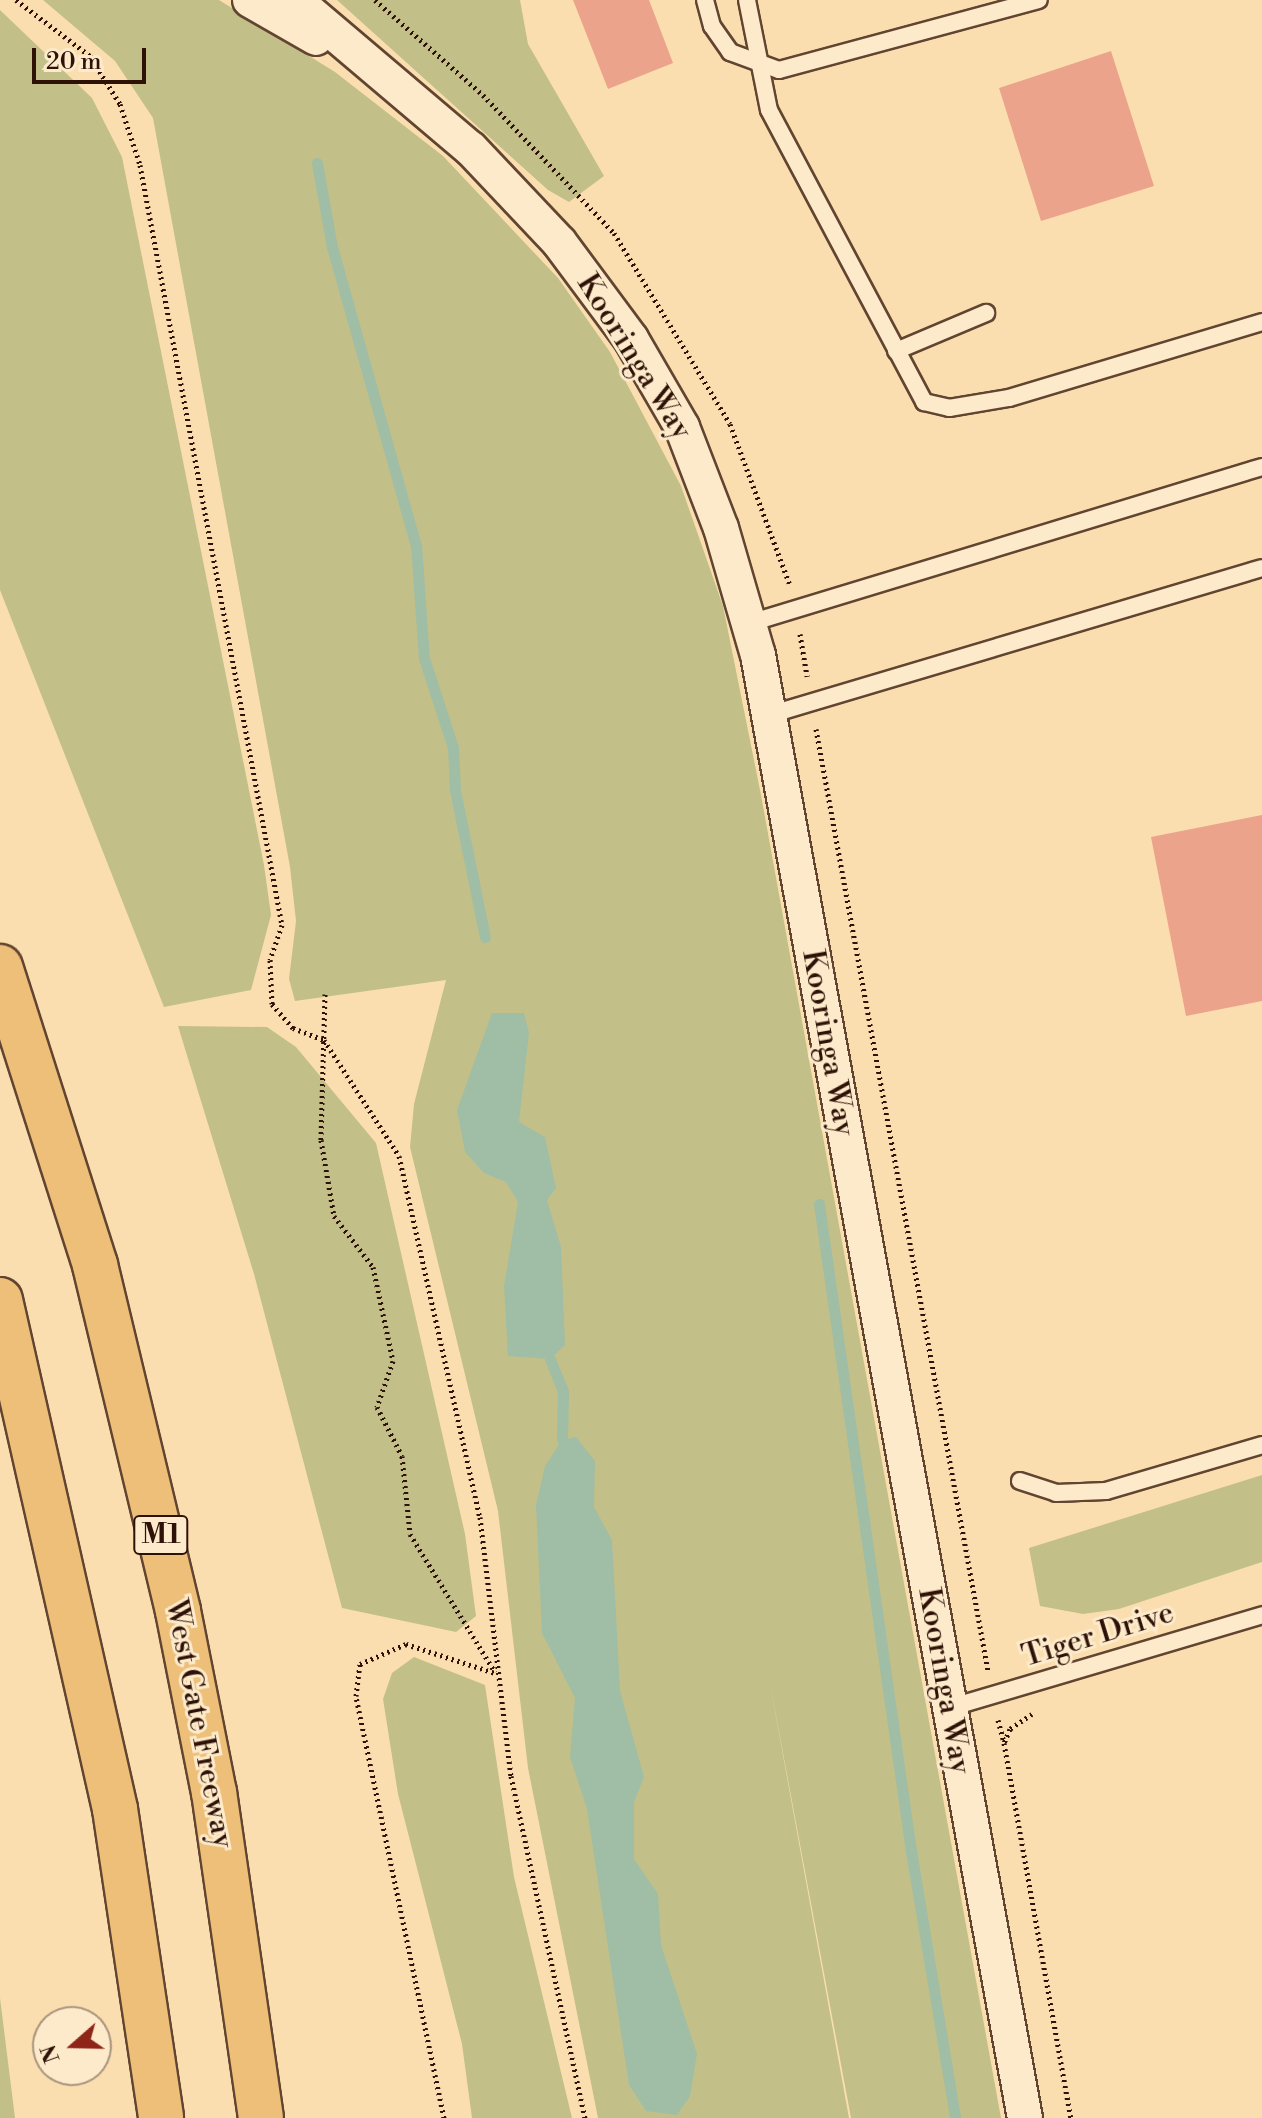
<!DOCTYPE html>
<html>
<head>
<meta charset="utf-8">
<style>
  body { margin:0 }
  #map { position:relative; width:1262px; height:2118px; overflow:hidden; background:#fbdeaf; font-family:"Libre Bodoni",serif }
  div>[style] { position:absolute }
  .green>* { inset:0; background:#c2c088 }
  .water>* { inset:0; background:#a0bda5 }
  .stream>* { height:11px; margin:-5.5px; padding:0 5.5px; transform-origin:5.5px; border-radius:5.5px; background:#a0bda5 }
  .building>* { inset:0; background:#eca38b }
  .path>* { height:5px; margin-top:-2.5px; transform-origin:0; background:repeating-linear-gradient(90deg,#2f1207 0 2px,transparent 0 6px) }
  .roads { filter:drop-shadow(2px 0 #624531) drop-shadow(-2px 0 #624531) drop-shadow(0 2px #624531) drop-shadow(0 -2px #624531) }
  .service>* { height:16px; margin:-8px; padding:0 8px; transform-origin:8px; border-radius:8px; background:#fceacb }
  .minor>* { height:34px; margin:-17px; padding:0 17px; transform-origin:17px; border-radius:17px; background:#fceacb }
  .motorway>* { height:44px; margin:-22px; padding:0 22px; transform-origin:22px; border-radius:22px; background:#eebf78 }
  span { translate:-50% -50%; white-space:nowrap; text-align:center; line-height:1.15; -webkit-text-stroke:6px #fceacb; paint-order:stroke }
  .shield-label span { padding:2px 6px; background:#fceacb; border:2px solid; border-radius:6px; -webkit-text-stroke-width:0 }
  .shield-label { font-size:28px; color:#2f1207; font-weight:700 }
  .street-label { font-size:30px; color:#2f1207 }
  .north { position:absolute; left:32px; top:2006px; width:80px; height:80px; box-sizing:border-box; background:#fceacb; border:2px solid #aa947d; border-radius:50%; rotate:250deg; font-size:22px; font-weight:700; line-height:32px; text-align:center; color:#2f1207 }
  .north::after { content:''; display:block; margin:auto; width:28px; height:36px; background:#8f2418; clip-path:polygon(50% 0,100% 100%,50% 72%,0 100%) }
  .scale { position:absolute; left:32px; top:48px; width:114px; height:36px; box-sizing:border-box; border:4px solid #2f1207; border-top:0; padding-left:10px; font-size:24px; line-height:28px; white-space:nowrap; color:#2f1207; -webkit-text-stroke:6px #fceacb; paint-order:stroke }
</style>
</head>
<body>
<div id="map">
  <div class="green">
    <div style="clip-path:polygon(43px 0,219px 0,335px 72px,443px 156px,558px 278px,610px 352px,681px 486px,723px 606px,761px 795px,1001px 2118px,851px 2118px,769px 1678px,849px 2118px,598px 2118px,528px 1768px,498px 1511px,410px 1147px,414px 1104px,446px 980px,295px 1001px,289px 979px,296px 921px,290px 867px,153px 118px,115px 61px)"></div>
    <div style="clip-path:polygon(337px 0,520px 0,528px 44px,604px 176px,569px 202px,548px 190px)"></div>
    <div style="clip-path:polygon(0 10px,92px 98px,122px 157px,264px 865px,271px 915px,251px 990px,164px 1007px,0 590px)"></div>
    <div style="clip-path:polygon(178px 1026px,267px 1027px,296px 1047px,376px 1143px,465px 1534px,476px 1616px,456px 1632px,342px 1608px,254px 1274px)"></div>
    <div style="clip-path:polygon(1262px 1475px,1262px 1562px,1119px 1609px,1083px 1614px,1040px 1606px,1029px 1548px)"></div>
    <div style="clip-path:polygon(414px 1657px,485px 1685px,514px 1877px,572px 2118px,472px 2118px,462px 2044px,398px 1794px,383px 1699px,392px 1673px)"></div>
    <div style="clip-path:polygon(0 1998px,15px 2118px,0 2118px)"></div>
  </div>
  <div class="water">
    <div style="clip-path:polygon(492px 1013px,524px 1013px,529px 1033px,519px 1122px,545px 1137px,556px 1188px,547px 1200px,561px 1247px,565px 1345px,550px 1359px,508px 1356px,504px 1286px,518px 1202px,506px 1182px,484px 1173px,465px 1152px,457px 1110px)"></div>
    <div style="clip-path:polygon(576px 1437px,595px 1461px,594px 1507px,612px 1540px,620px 1691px,644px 1777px,634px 1802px,634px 1859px,658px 1894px,661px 1945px,697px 2054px,690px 2096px,677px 2115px,646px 2111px,629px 2085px,587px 1809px,570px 1757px,575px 1698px,542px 1633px,536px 1505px,545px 1466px,562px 1440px)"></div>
  </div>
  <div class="stream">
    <div style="left:317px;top:163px;width:85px;rotate:79.9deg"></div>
    <div style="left:332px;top:247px;width:310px;rotate:74.3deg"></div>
    <div style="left:416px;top:545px;width:113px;rotate:86deg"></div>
    <div style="left:424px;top:658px;width:95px;rotate:72.1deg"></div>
    <div style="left:453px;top:748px;width:42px;rotate:87.3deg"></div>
    <div style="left:455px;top:790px;width:150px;rotate:78.5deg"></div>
    <div style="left:819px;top:1204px;width:654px;rotate:81.91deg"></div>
    <div style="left:911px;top:1851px;width:271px;rotate:80.6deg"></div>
    <div style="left:550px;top:1359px;width:35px;rotate:68deg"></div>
    <div style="left:563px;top:1392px;width:48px;rotate:91.2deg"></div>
  </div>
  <div class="building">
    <div style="clip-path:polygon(573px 0,649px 0,673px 63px,608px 89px)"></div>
    <div style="clip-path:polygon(1111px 51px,1154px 186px,1041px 221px,999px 88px)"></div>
    <div style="clip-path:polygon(1262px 815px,1262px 1001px,1186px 1016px,1151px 837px)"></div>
  </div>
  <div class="path">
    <div style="left:16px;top:0;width:93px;rotate:37.1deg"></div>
    <div style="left:90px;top:56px;width:57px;rotate:58deg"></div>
    <div style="left:120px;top:104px;width:64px;rotate:71.8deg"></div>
    <div style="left:140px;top:165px;width:773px;rotate:79.42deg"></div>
    <div style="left:282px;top:925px;width:37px;rotate:109deg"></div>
    <div style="left:270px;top:960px;width:44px;rotate:87.4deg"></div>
    <div style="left:272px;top:1004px;width:32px;rotate:49deg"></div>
    <div style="left:293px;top:1028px;width:33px;rotate:21deg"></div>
    <div style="left:324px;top:1040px;width:138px;rotate:57.1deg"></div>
    <div style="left:399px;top:1156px;width:370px;rotate:77.4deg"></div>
    <div style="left:480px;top:1517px;width:261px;rotate:83.2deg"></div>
    <div style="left:511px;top:1776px;width:350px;rotate:77.8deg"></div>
    <div style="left:375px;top:0;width:144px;rotate:41.3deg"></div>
    <div style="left:483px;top:95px;width:190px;rotate:46.5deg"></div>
    <div style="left:614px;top:233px;width:223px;rotate:58.7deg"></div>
    <div style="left:730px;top:424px;width:172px;rotate:69.6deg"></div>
    <div style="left:800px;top:634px;width:43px;rotate:80.5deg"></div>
    <div style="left:816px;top:729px;width:958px;rotate:79.65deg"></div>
    <div style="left:325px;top:994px;width:146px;rotate:91.6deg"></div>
    <div style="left:321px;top:1140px;width:77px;rotate:80.3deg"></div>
    <div style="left:334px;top:1216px;width:64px;rotate:52.6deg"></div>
    <div style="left:373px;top:1267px;width:96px;rotate:78deg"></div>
    <div style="left:393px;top:1361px;width:49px;rotate:109.2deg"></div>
    <div style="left:377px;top:1407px;width:55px;rotate:63deg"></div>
    <div style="left:402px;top:1456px;width:78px;rotate:84.1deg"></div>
    <div style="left:410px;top:1534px;width:162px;rotate:58.4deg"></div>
    <div style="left:1032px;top:1714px;width:27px;rotate:146deg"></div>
    <div style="left:1010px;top:1729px;width:15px;rotate:113deg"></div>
    <div style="left:1004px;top:1743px;width:381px;rotate:79.9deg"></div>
    <div style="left:998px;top:1720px;width:24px;rotate:75deg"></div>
    <div style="left:444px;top:2118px;width:431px;rotate:-101.8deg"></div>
    <div style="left:356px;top:1696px;width:32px;rotate:-83deg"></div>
    <div style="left:360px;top:1664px;width:50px;rotate:-23.5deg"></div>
    <div style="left:406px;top:1644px;width:94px;rotate:18deg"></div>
  </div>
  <div class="roads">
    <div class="service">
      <div style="left:705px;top:0;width:27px;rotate:75deg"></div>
      <div style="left:712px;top:26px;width:32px;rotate:55deg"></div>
      <div style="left:730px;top:52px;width:52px;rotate:20.2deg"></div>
      <div style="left:779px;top:70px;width:269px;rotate:-15.1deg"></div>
      <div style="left:747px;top:0;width:112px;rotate:78.7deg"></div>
      <div style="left:769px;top:110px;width:331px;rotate:62deg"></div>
      <div style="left:924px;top:402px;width:26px;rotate:13deg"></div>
      <div style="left:949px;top:408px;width:61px;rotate:-9.5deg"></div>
      <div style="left:1009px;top:398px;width:264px;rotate:-16.7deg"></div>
      <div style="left:896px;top:351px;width:98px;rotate:-22.9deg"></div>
      <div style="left:750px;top:623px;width:535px;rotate:-16.95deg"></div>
      <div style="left:769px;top:715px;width:514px;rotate:-16.6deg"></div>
      <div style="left:1020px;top:1481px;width:38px;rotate:18deg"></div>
      <div style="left:1056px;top:1493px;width:50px;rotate:-2.3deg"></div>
      <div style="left:1106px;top:1491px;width:163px;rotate:-16.4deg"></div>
      <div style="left:949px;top:1708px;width:327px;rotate:-16.5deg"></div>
    </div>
    <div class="minor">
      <div style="left:250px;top:0;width:76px;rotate:29.9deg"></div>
      <div style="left:295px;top:0;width:231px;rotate:40.3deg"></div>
      <div style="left:471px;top:149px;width:128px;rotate:46.6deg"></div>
      <div style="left:559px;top:242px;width:121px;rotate:53.4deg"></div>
      <div style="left:631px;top:339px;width:102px;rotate:59.9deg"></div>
      <div style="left:682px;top:427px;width:108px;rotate:68.9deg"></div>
      <div style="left:721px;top:528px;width:132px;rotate:73.8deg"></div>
      <div style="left:758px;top:655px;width:1487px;rotate:79.66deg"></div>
    </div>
    <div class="motorway">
      <div style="left:0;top:967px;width:313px;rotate:72.3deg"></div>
      <div style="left:95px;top:1265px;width:356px;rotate:76.5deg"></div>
      <div style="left:178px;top:1611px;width:185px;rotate:78.8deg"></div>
      <div style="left:214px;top:1792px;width:329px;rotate:81.8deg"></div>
      <div style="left:0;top:1300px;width:522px;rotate:77.27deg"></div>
      <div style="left:115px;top:1809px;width:312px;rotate:81.5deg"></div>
    </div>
  </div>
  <div class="shield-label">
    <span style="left:161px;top:1535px">M1</span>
  </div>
  <div class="street-label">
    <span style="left:634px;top:357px;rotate:58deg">Kooringa Way</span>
    <span style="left:828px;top:1043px;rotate:80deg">Kooringa Way</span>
    <span style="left:1098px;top:1635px;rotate:-17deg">Tiger Drive</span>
    <span style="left:944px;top:1681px;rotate:80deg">Kooringa Way</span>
    <span style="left:199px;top:1724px;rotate:79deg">West Gate Freeway</span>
  </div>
  <div class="north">N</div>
  <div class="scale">20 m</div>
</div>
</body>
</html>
